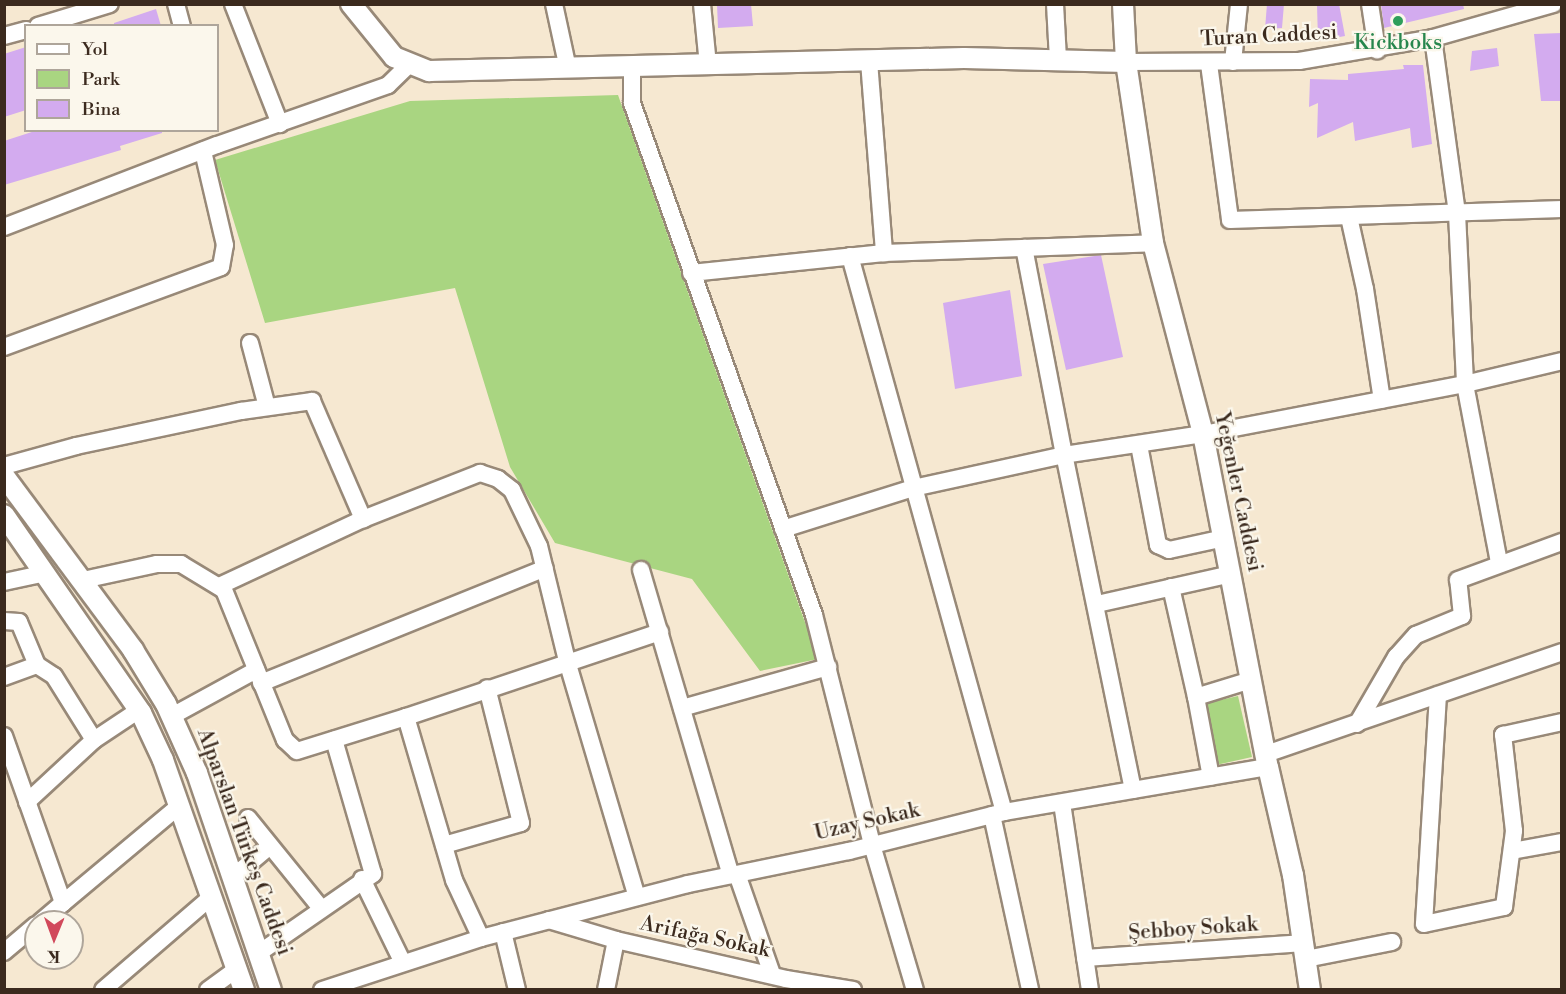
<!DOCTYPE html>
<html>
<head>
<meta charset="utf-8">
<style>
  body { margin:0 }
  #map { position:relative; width:1566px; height:994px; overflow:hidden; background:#f6e8d1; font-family:"Libre Bodoni",serif }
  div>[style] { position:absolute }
  .green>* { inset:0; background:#a9d581 }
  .building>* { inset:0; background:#d3abef }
  .roads { filter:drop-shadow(2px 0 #988978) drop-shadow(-2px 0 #988978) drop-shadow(0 2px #988978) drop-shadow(0 -2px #988978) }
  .minor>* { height:16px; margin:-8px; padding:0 8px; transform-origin:8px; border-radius:8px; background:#fff }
  .tertiary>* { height:20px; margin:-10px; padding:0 10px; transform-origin:10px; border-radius:10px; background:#fff }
  .dots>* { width:16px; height:16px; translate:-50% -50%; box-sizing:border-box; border:3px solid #fbf7ec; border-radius:50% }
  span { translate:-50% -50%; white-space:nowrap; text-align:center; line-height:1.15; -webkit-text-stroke:4.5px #fbf7ec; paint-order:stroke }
  .street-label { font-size:21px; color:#3b2a1e }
  .leisure-label { font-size:21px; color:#27864d }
  .frame { position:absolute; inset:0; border:6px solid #3b2a1e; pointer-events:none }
  .legend { position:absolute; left:24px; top:24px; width:195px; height:108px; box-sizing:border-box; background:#fbf7ec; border:2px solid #aea59a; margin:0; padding:8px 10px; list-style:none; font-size:18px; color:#3b2a1e }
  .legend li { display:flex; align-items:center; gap:12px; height:30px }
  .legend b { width:30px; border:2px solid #aea59a }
  .north { position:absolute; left:24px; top:910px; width:60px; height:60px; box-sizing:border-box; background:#fbf7ec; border:2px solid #aea59a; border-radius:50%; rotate:181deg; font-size:16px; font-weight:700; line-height:24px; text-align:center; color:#3b2a1e }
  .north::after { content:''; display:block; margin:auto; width:21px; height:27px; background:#d1495b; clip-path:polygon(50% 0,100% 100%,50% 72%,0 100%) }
</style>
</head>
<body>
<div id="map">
  <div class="green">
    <div style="clip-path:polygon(618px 95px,818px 659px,760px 671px,692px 579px,555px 543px,510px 467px,455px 288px,265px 323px,215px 160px,410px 101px)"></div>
    <div style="clip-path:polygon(1238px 696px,1252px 757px,1216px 765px,1203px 704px)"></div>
  </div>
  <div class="building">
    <div style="clip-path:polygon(717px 4px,751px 4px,753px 26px,718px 28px)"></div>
    <div style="clip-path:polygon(1267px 4px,1284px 4px,1282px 28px,1265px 29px)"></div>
    <div style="clip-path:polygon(1317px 4px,1339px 4px,1345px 36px,1318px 41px)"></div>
    <div style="clip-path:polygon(1381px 4px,1463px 4px,1464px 9px,1384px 28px)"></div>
    <div style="clip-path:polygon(156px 9px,161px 26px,114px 26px,114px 23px)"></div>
    <div style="clip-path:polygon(1562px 33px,1562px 101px,1541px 101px,1534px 34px)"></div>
    <div style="clip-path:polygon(26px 47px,26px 110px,4px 117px,4px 54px)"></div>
    <div style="clip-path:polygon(1497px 48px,1499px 66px,1470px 71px,1472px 51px)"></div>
    <div style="clip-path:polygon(1403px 65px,1423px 65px,1432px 144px,1412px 148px,1410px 128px,1355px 141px,1353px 122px,1317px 138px,1318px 103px,1309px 107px,1310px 79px,1348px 80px,1348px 74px,1404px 69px)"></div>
    <div style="clip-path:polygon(38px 130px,162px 130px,162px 133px,120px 146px,121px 150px,4px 185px,4px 141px)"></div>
    <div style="clip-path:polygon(1101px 255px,1123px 357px,1066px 370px,1043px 264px)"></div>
    <div style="clip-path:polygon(1010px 290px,1022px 376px,955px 389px,943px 303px)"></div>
  </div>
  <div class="roads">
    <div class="minor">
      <div style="left:176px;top:4px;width:23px;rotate:75deg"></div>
      <div style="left:233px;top:4px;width:129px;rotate:68.6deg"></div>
      <div style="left:554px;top:4px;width:66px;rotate:77.8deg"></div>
      <div style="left:702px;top:4px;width:61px;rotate:84.4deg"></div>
      <div style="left:1055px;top:4px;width:56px;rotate:86.9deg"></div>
      <div style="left:1370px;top:4px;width:47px;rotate:81.3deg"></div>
      <div style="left:38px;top:26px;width:75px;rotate:-17deg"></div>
      <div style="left:4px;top:36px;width:23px;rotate:-15deg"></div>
      <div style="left:1433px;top:38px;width:177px;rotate:82.2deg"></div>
      <div style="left:1457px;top:213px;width:171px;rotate:87.3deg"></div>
      <div style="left:1465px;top:384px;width:182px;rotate:79.2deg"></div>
      <div style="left:869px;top:61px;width:193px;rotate:85.5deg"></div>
      <div style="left:1126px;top:62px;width:173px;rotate:-0.3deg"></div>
      <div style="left:1299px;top:61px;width:136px;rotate:-9.7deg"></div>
      <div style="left:1433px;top:38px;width:125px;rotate:-15.8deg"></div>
      <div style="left:1233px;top:62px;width:58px;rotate:-84.1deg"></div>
      <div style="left:1209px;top:64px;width:157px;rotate:82.3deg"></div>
      <div style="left:1230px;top:220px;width:332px;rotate:-1.9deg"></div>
      <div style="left:632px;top:67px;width:36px;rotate:90deg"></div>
      <div style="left:632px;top:103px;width:543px;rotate:70.43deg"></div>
      <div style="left:814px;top:615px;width:237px;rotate:75.8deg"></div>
      <div style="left:872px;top:845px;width:151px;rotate:73.5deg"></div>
      <div style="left:1349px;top:217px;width:74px;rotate:77.5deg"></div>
      <div style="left:1365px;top:289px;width:112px;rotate:81.3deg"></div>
      <div style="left:4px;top:227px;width:228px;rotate:-21.1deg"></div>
      <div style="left:217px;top:145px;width:181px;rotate:-19.3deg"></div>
      <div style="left:388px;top:85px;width:29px;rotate:-44deg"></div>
      <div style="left:850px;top:256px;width:577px;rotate:74.52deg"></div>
      <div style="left:691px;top:273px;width:194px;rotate:-5.9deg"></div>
      <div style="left:884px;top:253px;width:269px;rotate:-2.1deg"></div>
      <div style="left:250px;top:343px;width:66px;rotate:75.1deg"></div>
      <div style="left:4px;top:347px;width:231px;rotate:-20.2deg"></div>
      <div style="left:221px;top:267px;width:22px;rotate:-80deg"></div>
      <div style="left:225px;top:245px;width:97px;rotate:-103.2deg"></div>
      <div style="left:1139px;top:445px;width:102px;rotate:79.2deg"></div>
      <div style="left:1158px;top:545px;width:12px;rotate:24deg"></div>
      <div style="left:1169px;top:550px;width:56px;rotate:-12.3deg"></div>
      <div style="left:4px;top:466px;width:75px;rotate:-15.5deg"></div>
      <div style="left:76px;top:446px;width:169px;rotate:-12deg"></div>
      <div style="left:241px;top:411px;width:72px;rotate:-8deg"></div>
      <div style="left:312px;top:401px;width:129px;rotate:66.6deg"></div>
      <div style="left:783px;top:529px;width:136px;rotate:-17.5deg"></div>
      <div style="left:913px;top:488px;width:155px;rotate:-12.3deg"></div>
      <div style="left:1064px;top:455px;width:211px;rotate:-100.9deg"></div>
      <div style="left:641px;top:570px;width:318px;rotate:73.6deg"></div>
      <div style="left:83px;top:580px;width:76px;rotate:-12.2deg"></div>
      <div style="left:157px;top:564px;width:24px"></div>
      <div style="left:181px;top:564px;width:50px;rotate:31.2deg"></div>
      <div style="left:224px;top:590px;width:162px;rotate:67.9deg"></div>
      <div style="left:285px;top:740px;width:16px;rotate:43deg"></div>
      <div style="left:297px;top:751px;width:114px;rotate:-17.3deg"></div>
      <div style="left:4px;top:582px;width:43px;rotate:-12.1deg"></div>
      <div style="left:219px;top:586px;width:159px;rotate:-25deg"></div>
      <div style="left:363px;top:519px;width:126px;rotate:-21.5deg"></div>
      <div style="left:480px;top:473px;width:19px;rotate:18deg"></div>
      <div style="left:498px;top:479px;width:18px;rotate:38deg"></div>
      <div style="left:512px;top:490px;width:62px;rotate:64.3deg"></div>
      <div style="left:539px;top:546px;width:118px;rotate:76.3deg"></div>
      <div style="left:567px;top:661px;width:246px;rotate:73.5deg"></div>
      <div style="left:1171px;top:587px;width:113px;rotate:77.2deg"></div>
      <div style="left:1196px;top:697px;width:58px;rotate:-17.2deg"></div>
      <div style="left:1097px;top:604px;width:137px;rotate:-12.6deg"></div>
      <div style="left:4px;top:621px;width:15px;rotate:4deg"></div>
      <div style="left:19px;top:622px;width:47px;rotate:67.3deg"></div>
      <div style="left:37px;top:665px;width:20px;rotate:33deg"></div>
      <div style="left:54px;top:676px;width:75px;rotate:58deg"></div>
      <div style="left:4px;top:677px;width:35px;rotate:-20deg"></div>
      <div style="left:261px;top:683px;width:306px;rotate:-22deg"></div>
      <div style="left:1438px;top:695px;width:229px;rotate:93.5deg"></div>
      <div style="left:1424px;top:924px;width:82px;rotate:-12deg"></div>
      <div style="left:1504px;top:907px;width:77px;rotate:-82.5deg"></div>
      <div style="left:1514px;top:831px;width:97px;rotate:-96.5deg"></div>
      <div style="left:1503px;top:735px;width:60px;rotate:-12.4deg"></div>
      <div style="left:1196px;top:697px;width:81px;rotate:79.4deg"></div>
      <div style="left:682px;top:708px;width:152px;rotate:-15.7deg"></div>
      <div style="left:172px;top:716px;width:96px;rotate:-28.7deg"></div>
      <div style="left:1357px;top:724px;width:78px;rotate:-59.8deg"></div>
      <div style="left:1396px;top:657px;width:30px;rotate:-48deg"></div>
      <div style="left:1416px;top:635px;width:50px;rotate:-22.4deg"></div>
      <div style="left:1462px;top:616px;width:36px;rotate:-96deg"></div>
      <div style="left:1458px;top:580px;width:111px;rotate:-20.1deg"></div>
      <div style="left:4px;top:736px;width:177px;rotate:70.5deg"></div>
      <div style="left:63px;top:903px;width:30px;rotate:140deg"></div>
      <div style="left:1266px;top:754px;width:313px;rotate:-19deg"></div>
      <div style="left:1133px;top:790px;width:342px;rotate:-101.6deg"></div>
      <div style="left:1064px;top:455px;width:141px;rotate:-8.6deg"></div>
      <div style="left:1203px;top:434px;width:267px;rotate:-10.8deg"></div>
      <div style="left:1465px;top:384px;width:100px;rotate:-13.3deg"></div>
      <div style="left:27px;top:802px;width:91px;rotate:-42.8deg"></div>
      <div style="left:94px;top:740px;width:54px;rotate:-33.7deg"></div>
      <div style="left:1062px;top:803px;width:189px;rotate:81.5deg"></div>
      <div style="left:992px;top:815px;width:179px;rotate:77.7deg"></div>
      <div style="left:248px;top:818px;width:114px;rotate:51deg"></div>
      <div style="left:444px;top:845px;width:80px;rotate:-15.9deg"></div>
      <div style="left:521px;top:823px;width:139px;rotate:-104.1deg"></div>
      <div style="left:1512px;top:851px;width:51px;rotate:-10.2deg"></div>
      <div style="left:737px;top:874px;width:106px;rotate:70.7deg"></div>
      <div style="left:233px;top:877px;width:48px;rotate:-40deg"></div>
      <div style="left:362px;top:879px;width:93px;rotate:64deg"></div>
      <div style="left:63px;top:903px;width:153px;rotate:-39.9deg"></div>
      <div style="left:549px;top:920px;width:70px;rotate:16.6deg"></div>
      <div style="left:616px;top:940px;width:174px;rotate:12.9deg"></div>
      <div style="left:786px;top:979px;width:68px;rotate:9.3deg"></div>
      <div style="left:503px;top:932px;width:60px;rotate:76.4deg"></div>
      <div style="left:481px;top:938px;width:64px;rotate:-115deg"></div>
      <div style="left:454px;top:880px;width:170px;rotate:-106.4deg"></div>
      <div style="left:406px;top:717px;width:268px;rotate:-18.5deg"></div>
      <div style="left:4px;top:952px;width:42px;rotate:-40.2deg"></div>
      <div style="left:259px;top:953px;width:139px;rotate:-34.7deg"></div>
      <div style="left:373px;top:874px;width:140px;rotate:-106.2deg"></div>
      <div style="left:1085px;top:958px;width:220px;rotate:-3.9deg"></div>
      <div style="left:1306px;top:959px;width:88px;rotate:-11.2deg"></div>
      <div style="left:103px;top:990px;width:143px;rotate:-40.7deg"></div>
      <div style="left:208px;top:990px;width:36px;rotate:-36deg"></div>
      <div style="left:322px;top:990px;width:167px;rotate:-18.1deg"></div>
      <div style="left:481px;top:938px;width:214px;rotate:-14.6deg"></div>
      <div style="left:688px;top:884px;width:164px;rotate:-11.6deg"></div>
      <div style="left:849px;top:851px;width:160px;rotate:-14.1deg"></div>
      <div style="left:1004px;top:812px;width:268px;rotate:-9.7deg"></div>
      <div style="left:606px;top:990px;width:51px;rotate:-78.7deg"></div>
    </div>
    <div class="tertiary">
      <div style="left:351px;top:4px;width:68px;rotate:50.9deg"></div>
      <div style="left:394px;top:57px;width:38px;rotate:22deg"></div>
      <div style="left:429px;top:71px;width:535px;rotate:-1.39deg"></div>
      <div style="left:964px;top:58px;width:162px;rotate:1.4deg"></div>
      <div style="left:1123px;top:4px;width:58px;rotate:87deg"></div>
      <div style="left:1126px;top:62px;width:183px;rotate:81.5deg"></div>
      <div style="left:1153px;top:243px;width:197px;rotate:75.3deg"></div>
      <div style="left:1203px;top:434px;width:339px;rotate:79deg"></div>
      <div style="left:1268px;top:767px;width:111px;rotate:77deg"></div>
      <div style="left:1293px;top:875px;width:116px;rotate:81.6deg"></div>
      <div style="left:4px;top:476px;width:217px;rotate:53.4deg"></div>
      <div style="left:133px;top:650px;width:63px;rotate:58.6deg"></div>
      <div style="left:166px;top:704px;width:76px;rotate:65.8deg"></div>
      <div style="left:197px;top:773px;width:229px;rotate:71.2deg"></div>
      <div style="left:4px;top:515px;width:241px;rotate:55.3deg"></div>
      <div style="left:141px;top:713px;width:52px;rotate:64.9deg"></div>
      <div style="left:163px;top:760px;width:244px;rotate:70.6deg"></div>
    </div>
  </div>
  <div class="dots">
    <div style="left:1398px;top:21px;background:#2e9e5b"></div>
  </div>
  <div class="street-label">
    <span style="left:1269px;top:36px;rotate:-3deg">Turan Caddesi</span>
    <span style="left:1238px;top:492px;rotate:78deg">Yeğenler Caddesi</span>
    <span style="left:867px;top:822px;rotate:-13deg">Uzay Sokak</span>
    <span style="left:244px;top:842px;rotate:70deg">Alparslan Türkeş Caddesi</span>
    <span style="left:1193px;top:929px;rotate:-4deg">Şebboy Sokak</span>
    <span style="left:705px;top:937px;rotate:12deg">Arifağa Sokak</span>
  </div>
  <div class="leisure-label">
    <span style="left:1398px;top:43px">Kickboks</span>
  </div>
  <div class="frame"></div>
  <ul class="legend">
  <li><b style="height:8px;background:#fff"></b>Yol</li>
  <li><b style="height:16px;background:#a9d581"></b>Park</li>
  <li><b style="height:16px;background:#d3abef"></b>Bina</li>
  </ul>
  <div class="north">K</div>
</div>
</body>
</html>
